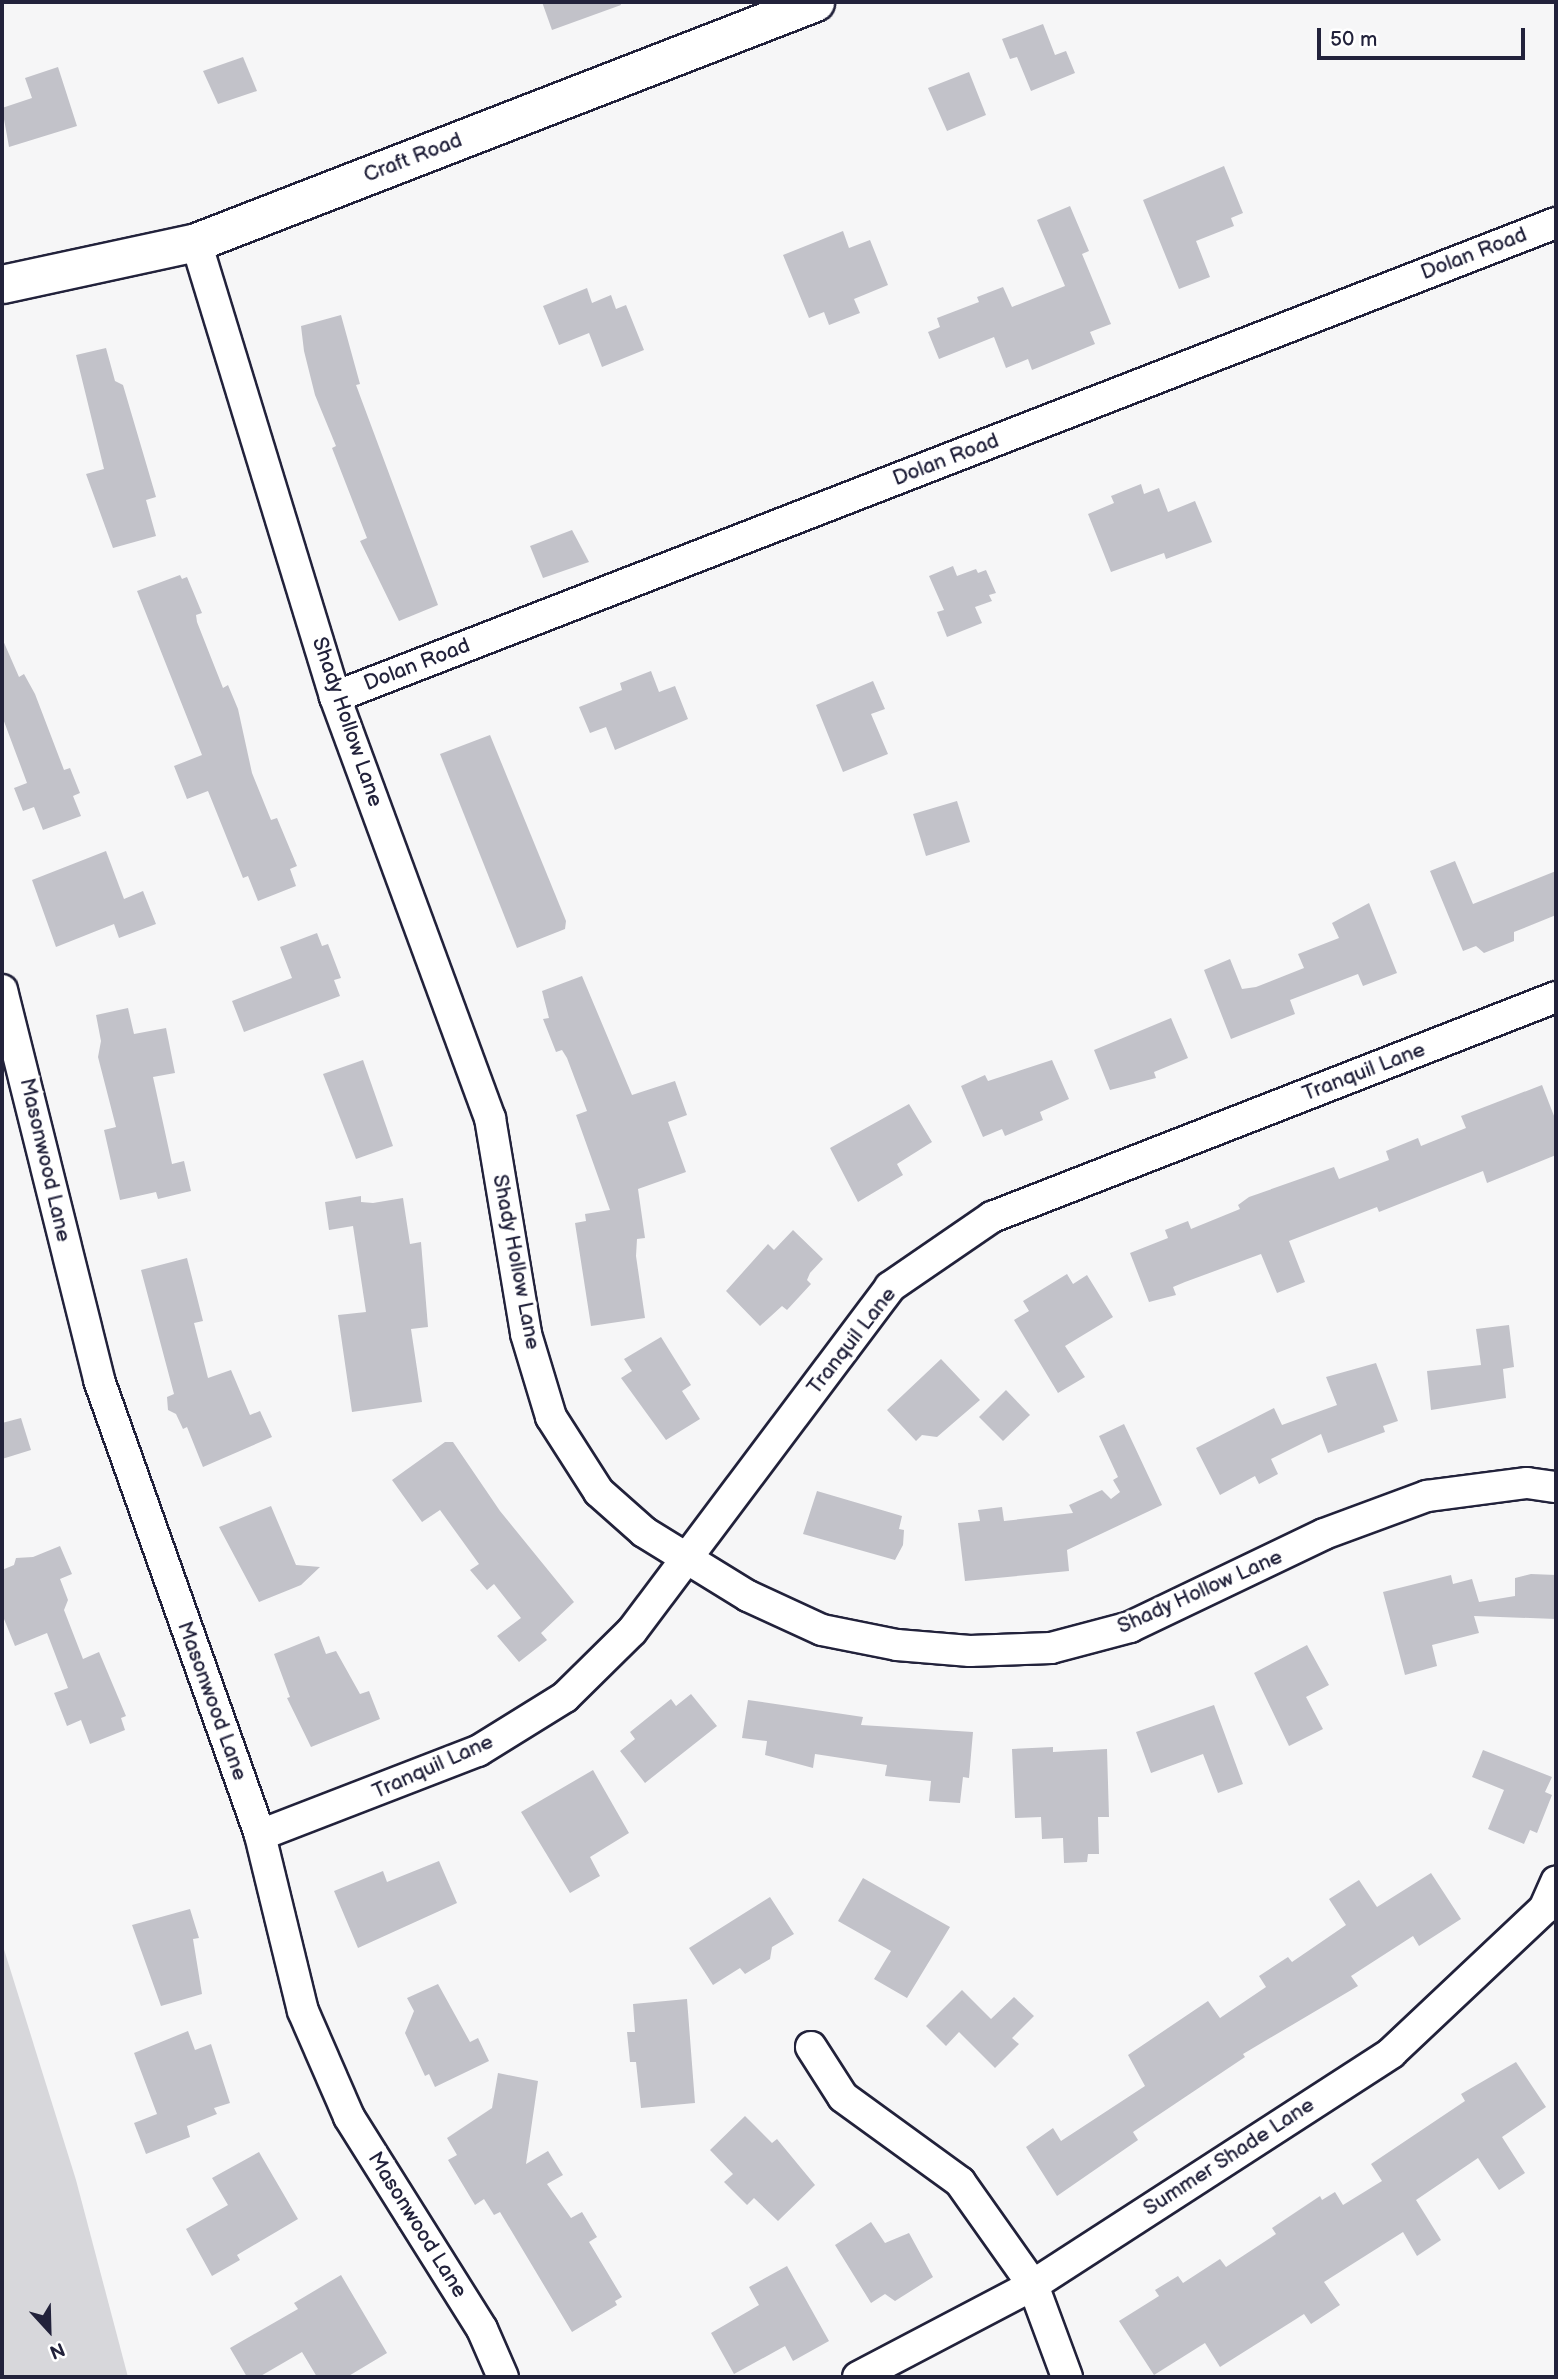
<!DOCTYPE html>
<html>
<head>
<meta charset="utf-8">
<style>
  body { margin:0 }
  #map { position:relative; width:1558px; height:2379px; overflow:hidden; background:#f6f6f7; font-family:"Balsamiq Sans",sans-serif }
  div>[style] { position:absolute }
  .green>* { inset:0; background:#d7d7db }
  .building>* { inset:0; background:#c2c2c9 }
  .roads { filter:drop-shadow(2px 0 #22223b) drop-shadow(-2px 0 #22223b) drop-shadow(0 2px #22223b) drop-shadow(0 -2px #22223b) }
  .minor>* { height:30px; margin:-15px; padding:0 15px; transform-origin:15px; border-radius:15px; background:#fff }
  .tertiary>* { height:37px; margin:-18.5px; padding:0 18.5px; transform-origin:18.5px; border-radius:18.5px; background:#fff }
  span { translate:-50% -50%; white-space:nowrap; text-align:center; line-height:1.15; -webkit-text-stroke:7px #fff; paint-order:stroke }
  .street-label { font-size:21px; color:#22223b }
  .frame { position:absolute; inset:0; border:4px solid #22223b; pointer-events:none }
  .north { position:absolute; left:14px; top:2295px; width:70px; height:70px; -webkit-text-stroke:5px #fff; paint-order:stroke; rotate:158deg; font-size:19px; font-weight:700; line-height:28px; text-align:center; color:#22223b }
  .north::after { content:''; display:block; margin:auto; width:24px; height:32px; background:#22223b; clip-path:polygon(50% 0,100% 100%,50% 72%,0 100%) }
  .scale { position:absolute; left:1317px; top:28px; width:208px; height:32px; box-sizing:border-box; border:4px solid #22223b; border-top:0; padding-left:9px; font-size:21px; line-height:24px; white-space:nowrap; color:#22223b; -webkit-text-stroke:5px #fff; paint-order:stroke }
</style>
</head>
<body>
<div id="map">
  <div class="green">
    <div style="clip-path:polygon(2px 1943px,76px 2180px,128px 2377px,2px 2377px)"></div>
  </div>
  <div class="building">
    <div style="clip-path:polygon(542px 2px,620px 2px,621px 5px,552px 30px)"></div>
    <div style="clip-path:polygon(1043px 24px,1055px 55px,1066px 51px,1075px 73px,1031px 91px,1017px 57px,1010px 59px,1002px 39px)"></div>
    <div style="clip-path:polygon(243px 57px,257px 91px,218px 104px,203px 71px)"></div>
    <div style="clip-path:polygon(58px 67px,77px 126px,9px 147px,2px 108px,32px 98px,25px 78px)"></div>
    <div style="clip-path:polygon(969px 72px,986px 115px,947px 131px,928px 88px)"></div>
    <div style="clip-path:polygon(1224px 166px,1243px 213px,1231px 218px,1234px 226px,1196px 241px,1210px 277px,1179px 289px,1143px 200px)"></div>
    <div style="clip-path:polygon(1070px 206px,1089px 251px,1082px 254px,1111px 324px,1090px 332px,1095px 344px,1032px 370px,1028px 359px,1006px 368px,994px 337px,939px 359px,928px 332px,940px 327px,937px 318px,979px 302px,977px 297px,1003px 287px,1012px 307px,1065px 286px,1037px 220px)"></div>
    <div style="clip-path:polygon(843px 231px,849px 248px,870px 240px,888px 285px,854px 299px,860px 313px,829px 325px,824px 312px,809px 318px,783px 255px)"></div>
    <div style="clip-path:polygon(587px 288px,592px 303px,611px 295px,616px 309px,626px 305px,644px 350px,602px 367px,589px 333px,559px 345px,543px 306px)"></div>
    <div style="clip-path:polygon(341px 315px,360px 384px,356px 385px,438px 605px,399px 621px,360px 541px,367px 538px,332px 448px,336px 446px,315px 395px,304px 351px,301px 326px)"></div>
    <div style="clip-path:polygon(106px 348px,115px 381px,123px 385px,156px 497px,146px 500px,156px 536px,113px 548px,86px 474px,104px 469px,76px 355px)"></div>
    <div style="clip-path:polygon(1141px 484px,1144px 494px,1159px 488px,1168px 512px,1195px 501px,1212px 542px,1166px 559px,1164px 553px,1111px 572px,1088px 514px,1114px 503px,1111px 496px)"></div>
    <div style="clip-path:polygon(572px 530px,589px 562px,543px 578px,530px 546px)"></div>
    <div style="clip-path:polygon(953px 566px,957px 576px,976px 569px,978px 573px,986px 570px,996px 593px,989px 595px,992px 601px,975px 607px,982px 623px,947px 637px,937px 612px,944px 610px,929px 576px)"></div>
    <div style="clip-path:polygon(180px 575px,182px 579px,187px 577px,202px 613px,196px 615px,197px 622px,223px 688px,228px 685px,238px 709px,252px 773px,271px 820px,277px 818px,297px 866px,290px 869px,296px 886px,258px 901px,248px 876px,243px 878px,208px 791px,187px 799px,174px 766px,202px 755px,137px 591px)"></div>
    <div style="clip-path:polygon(2px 638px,19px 677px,24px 674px,35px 694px,64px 770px,70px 768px,80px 793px,73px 796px,81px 816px,43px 830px,34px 807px,23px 811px,14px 788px,27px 783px,2px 716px)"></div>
    <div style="clip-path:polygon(651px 671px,659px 692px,675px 686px,688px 719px,615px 750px,606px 727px,590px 733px,579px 707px,622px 690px,620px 683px)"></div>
    <div style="clip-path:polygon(873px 681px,885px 709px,871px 714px,888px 754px,843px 772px,816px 705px)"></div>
    <div style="clip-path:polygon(490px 735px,566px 921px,565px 929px,517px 948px,440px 754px)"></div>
    <div style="clip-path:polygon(957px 801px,970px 842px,926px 856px,913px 814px)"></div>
    <div style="clip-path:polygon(106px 851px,124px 899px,143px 891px,156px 924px,119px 938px,114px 924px,56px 947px,32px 880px)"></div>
    <div style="clip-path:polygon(1455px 861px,1473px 904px,1556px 871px,1556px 915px,1514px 932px,1514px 941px,1484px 953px,1476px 946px,1463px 951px,1430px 871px)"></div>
    <div style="clip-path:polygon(1369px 903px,1397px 973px,1363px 986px,1358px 974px,1290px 1000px,1295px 1014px,1231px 1039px,1204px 970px,1230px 959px,1242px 989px,1256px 987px,1304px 968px,1298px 954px,1339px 938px,1332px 923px)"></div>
    <div style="clip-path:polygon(317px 933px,322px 946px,328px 944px,341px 978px,334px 980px,340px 996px,244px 1032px,232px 1001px,292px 978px,280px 947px)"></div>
    <div style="clip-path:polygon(582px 976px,632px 1095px,675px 1081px,687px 1115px,668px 1122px,686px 1172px,638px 1189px,645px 1238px,637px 1239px,636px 1256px,645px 1318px,591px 1326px,575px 1223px,586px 1221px,585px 1214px,610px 1210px,576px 1115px,587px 1111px,567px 1058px,562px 1050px,556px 1052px,543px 1019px,549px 1018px,542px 991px)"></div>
    <div style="clip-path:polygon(128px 1008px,134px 1034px,166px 1028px,175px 1073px,153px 1077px,172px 1164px,184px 1161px,191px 1191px,158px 1199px,156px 1192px,120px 1200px,104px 1130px,116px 1127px,98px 1057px,101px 1041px,96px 1015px)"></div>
    <div style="clip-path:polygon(1171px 1018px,1188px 1058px,1154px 1072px,1156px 1078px,1110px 1090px,1094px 1050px)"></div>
    <div style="clip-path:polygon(363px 1060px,393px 1146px,356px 1159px,323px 1074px)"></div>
    <div style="clip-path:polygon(1052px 1060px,1069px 1099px,1040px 1112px,1043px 1120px,1005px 1136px,1002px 1129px,983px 1137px,961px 1086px,985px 1075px,988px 1081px)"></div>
    <div style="clip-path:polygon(1542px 1085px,1556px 1121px,1556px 1155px,1487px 1183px,1483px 1171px,1379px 1212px,1377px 1207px,1289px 1241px,1305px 1282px,1277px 1293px,1261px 1254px,1185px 1282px,1173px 1287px,1176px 1295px,1149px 1302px,1130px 1253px,1168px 1238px,1165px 1230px,1188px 1221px,1191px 1229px,1240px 1209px,1238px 1205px,1249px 1197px,1334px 1167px,1339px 1179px,1389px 1160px,1386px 1151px,1418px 1138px,1421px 1146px,1466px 1128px,1461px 1116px)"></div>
    <div style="clip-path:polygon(909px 1104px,932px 1142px,897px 1164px,903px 1175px,858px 1202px,830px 1148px)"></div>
    <div style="clip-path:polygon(361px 1196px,361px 1202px,373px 1203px,403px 1198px,410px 1244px,421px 1242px,428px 1327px,411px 1329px,422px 1402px,352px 1412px,338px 1315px,366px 1312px,353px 1226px,329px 1230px,325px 1202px)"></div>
    <div style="clip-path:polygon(793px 1230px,823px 1259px,810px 1273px,807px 1280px,811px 1284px,787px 1310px,782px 1306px,760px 1326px,726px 1291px,768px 1244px,774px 1250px)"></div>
    <div style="clip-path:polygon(187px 1258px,203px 1321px,194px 1323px,208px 1378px,231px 1370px,250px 1415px,260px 1411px,272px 1437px,203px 1467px,187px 1427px,183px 1429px,176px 1414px,168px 1410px,167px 1397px,174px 1394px,141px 1270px)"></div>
    <div style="clip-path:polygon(1067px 1274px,1073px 1284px,1087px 1275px,1113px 1317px,1065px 1346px,1085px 1377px,1058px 1393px,1014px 1320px,1029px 1311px,1023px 1301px)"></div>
    <div style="clip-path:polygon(1509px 1325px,1514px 1367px,1503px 1369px,1506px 1398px,1431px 1410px,1427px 1371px,1481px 1365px,1476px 1329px)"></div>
    <div style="clip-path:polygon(661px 1337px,691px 1385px,682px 1391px,700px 1419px,666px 1440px,621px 1378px,632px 1371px,624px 1359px)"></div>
    <div style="clip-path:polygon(941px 1359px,980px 1400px,937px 1437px,922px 1435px,916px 1441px,887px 1410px)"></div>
    <div style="clip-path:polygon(1376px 1363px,1398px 1421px,1383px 1426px,1385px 1432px,1328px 1453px,1321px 1434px,1271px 1459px,1278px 1474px,1259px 1484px,1255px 1476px,1220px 1495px,1196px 1448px,1274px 1408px,1282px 1425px,1337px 1405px,1326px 1377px)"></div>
    <div style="clip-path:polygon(1006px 1390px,1030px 1415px,1003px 1441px,979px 1417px)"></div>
    <div style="clip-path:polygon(21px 1418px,31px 1450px,2px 1459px,2px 1423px)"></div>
    <div style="clip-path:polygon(1124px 1424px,1162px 1505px,1067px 1550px,1069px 1571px,965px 1581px,958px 1523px,980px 1521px,978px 1510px,1002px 1507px,1004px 1521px,1073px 1513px,1069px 1505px,1102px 1490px,1111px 1499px,1120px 1492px,1113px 1480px,1118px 1477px,1099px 1436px)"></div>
    <div style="clip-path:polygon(445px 1442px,453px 1442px,500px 1511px,574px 1602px,541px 1633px,547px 1640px,519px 1662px,497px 1636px,521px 1618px,494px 1584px,487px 1590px,470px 1570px,479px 1564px,440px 1510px,422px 1522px,392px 1480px)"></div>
    <div style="clip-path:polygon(817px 1491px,902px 1516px,899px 1529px,904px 1530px,903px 1545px,895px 1560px,803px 1534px)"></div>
    <div style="clip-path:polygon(271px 1506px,296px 1565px,320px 1567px,301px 1585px,259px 1602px,219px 1527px)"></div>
    <div style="clip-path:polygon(60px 1546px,72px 1574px,60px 1579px,68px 1600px,64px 1610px,83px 1659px,99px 1652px,126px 1716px,121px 1718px,125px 1730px,90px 1744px,81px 1720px,67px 1726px,54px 1693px,68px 1688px,47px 1633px,15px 1646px,2px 1614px,2px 1570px,14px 1565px,16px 1558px,33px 1557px)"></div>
    <div style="clip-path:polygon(1531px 1574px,1556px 1575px,1556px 1619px,1474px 1616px,1479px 1633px,1432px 1645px,1437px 1666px,1405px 1675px,1383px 1592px,1451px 1575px,1453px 1584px,1472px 1579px,1479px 1602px,1515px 1596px,1515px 1578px)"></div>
    <div style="clip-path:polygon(319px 1636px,326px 1654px,336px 1651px,360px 1694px,369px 1691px,380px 1719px,311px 1747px,287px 1698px,290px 1697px,274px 1654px)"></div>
    <div style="clip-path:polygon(1307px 1645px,1329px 1685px,1306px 1697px,1323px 1729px,1289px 1746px,1254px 1673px)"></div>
    <div style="clip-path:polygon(691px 1694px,717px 1726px,645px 1783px,620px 1751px,635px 1739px,630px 1732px,671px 1699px,676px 1706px)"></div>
    <div style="clip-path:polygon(748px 1700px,863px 1717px,861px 1725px,973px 1732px,969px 1778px,963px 1777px,960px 1803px,929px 1801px,931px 1781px,885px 1776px,887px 1765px,815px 1754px,813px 1768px,765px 1755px,767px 1741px,742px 1738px)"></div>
    <div style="clip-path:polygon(1214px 1705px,1243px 1784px,1218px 1793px,1203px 1754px,1151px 1773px,1136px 1732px)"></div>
    <div style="clip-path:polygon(1053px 1747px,1053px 1752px,1107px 1749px,1109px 1817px,1098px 1817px,1099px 1854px,1088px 1854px,1087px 1862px,1064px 1863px,1063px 1838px,1042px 1839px,1041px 1817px,1015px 1818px,1012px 1749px)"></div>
    <div style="clip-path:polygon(1483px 1750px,1552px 1777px,1545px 1792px,1552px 1795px,1537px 1833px,1530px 1830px,1524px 1844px,1488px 1829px,1504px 1790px,1472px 1777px)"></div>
    <div style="clip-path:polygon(593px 1770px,629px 1833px,590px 1857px,600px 1876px,570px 1893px,521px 1812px)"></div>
    <div style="clip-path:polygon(439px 1861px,457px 1903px,358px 1948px,334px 1891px,383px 1871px,387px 1882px)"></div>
    <div style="clip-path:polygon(1431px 1873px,1461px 1919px,1419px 1946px,1413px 1936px,1351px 1976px,1358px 1986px,1243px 2054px,1245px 2057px,1133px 2132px,1138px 2140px,1057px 2196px,1026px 2147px,1053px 2128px,1061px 2141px,1145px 2086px,1128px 2055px,1208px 2001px,1220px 2018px,1266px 1987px,1259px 1976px,1288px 1957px,1292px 1962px,1346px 1925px,1329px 1899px,1359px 1880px,1377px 1907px)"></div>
    <div style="clip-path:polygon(863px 1878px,950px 1927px,907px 1998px,874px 1979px,891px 1951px,838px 1921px)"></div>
    <div style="clip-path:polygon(770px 1897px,794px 1934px,772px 1947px,770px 1959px,745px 1974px,740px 1968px,713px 1985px,689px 1948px)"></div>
    <div style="clip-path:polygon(190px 1909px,199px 1938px,193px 1939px,202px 1994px,161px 2006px,132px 1925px)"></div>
    <div style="clip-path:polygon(438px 1984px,470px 2042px,478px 2038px,489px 2061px,435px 2087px,429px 2074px,425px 2076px,405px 2033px,414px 2011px,407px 1998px)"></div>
    <div style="clip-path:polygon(962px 1990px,991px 2019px,1014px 1997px,1034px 2016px,1012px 2038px,1019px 2044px,995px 2068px,959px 2032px,946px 2046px,926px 2026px)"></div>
    <div style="clip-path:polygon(687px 1999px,695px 2103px,641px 2108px,636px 2062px,630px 2062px,627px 2032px,635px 2032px,633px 2004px)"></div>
    <div style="clip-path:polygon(188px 2031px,195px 2050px,211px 2044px,230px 2103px,214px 2108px,217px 2114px,187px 2126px,190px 2137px,146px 2154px,134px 2123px,157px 2114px,134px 2053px)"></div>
    <div style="clip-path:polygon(1516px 2062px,1546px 2107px,1502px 2137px,1525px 2173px,1499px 2190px,1478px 2158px,1416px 2200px,1441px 2240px,1417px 2256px,1403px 2232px,1324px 2282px,1340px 2305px,1311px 2324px,1304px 2314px,1220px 2367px,1205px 2343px,1154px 2375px,1119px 2321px,1159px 2296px,1155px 2290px,1178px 2276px,1183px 2283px,1220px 2259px,1226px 2267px,1276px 2234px,1272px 2228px,1320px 2196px,1322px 2200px,1335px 2192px,1343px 2205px,1382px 2181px,1371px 2164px,1465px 2101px,1461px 2094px)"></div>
    <div style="clip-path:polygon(498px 2073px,538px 2081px,526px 2164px,548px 2151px,563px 2175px,547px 2184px,571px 2218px,582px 2212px,597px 2237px,589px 2242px,622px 2297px,615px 2301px,617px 2305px,572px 2332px,500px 2212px,494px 2215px,484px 2199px,475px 2205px,448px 2160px,457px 2155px,447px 2138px,492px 2108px)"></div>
    <div style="clip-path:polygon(745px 2116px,772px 2143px,777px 2139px,815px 2185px,778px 2221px,754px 2198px,747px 2205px,724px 2182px,733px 2174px,710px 2150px)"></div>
    <div style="clip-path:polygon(259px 2152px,298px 2219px,237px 2255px,240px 2260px,212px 2276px,186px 2229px,228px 2205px,212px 2178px)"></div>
    <div style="clip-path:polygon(871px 2222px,885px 2243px,909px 2233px,933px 2277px,895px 2301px,885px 2294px,871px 2303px,835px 2245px)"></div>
    <div style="clip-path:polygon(787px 2266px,829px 2341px,793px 2361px,785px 2346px,734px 2374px,711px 2333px,759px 2305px,749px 2287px)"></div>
    <div style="clip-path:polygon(341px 2275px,387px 2353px,347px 2377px,317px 2377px,302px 2352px,259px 2377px,247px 2377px,230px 2348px,298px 2309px,294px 2303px)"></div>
  </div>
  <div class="roads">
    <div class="minor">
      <div style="left:196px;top:242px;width:476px;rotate:73deg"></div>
      <div style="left:335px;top:697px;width:449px;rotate:69.8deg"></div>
      <div style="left:490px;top:1118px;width:219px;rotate:80.5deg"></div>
      <div style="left:526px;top:1334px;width:87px;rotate:73.2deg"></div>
      <div style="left:551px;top:1417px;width:89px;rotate:57.4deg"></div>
      <div style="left:599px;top:1492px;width:60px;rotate:41.6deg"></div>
      <div style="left:644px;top:1532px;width:122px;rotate:31.6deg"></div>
      <div style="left:748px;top:1596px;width:81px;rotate:24.7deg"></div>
      <div style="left:822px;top:1630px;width:76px;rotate:11.3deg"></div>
      <div style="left:897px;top:1645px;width:73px;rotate:4.7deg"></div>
      <div style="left:970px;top:1651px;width:81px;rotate:-2.1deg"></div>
      <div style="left:1051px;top:1648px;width:82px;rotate:-14.9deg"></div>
      <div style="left:1130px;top:1627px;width:215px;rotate:-25.6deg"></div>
      <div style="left:1324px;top:1534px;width:110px;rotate:-20.3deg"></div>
      <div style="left:1427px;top:1496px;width:101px;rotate:-7.4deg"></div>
      <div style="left:1527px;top:1483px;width:29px;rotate:8deg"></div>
      <div style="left:335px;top:697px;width:1310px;rotate:-21.22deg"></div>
      <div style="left:2px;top:990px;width:402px;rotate:76deg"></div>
      <div style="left:99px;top:1380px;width:483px;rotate:70.5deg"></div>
      <div style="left:260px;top:1835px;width:181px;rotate:76.3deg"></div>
      <div style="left:303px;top:2011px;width:116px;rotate:66.5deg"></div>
      <div style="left:349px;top:2117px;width:250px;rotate:57.9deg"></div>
      <div style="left:482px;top:2329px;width:52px;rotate:66.4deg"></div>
      <div style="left:260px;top:1835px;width:234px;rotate:-21.1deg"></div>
      <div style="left:478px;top:1751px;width:102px;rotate:-31.8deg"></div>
      <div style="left:565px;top:1697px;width:94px;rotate:-44.6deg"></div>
      <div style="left:632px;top:1631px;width:430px;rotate:-53.1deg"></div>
      <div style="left:890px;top:1287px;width:124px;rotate:-34.5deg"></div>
      <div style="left:992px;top:1217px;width:605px;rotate:-21.31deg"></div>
      <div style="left:811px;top:2047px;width:59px;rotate:57.4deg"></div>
      <div style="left:843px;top:2097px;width:145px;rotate:36deg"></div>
      <div style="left:960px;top:2182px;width:126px;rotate:54.7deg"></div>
      <div style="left:1033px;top:2285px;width:98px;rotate:69.7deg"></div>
      <div style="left:858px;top:2377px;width:198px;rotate:-27.7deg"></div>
      <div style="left:1033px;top:2285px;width:427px;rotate:-32.9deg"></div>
      <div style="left:1391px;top:2053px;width:210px;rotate:-43.3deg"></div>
      <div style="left:1544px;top:1909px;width:30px;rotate:-66deg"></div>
    </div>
    <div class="tertiary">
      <div style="left:2px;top:284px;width:198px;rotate:-12.2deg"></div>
      <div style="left:196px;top:242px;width:664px;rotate:-21.19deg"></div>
    </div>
  </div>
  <div class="street-label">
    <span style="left:413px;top:158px;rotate:-21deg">Craft Road</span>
    <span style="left:1474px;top:254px;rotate:-21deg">Dolan Road</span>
    <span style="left:946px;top:460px;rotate:-21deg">Dolan Road</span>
    <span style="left:417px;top:665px;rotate:-21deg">Dolan Road</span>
    <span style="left:347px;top:722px;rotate:71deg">Shady Hollow Lane</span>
    <span style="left:1364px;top:1072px;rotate:-21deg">Tranquil Lane</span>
    <span style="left:45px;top:1160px;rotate:77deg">Masonwood Lane</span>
    <span style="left:516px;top:1262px;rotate:79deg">Shady Hollow Lane</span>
    <span style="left:852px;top:1341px;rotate:-52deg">Tranquil Lane</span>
    <span style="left:1200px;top:1592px;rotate:-24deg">Shady Hollow Lane</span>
    <span style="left:212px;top:1701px;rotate:70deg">Masonwood Lane</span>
    <span style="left:433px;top:1767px;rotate:-24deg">Tranquil Lane</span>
    <span style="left:1229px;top:2157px;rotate:-33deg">Summer Shade Lane</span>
    <span style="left:417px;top:2225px;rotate:58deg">Masonwood Lane</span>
  </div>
  <div class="frame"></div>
  <div class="north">N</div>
  <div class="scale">50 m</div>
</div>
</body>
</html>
